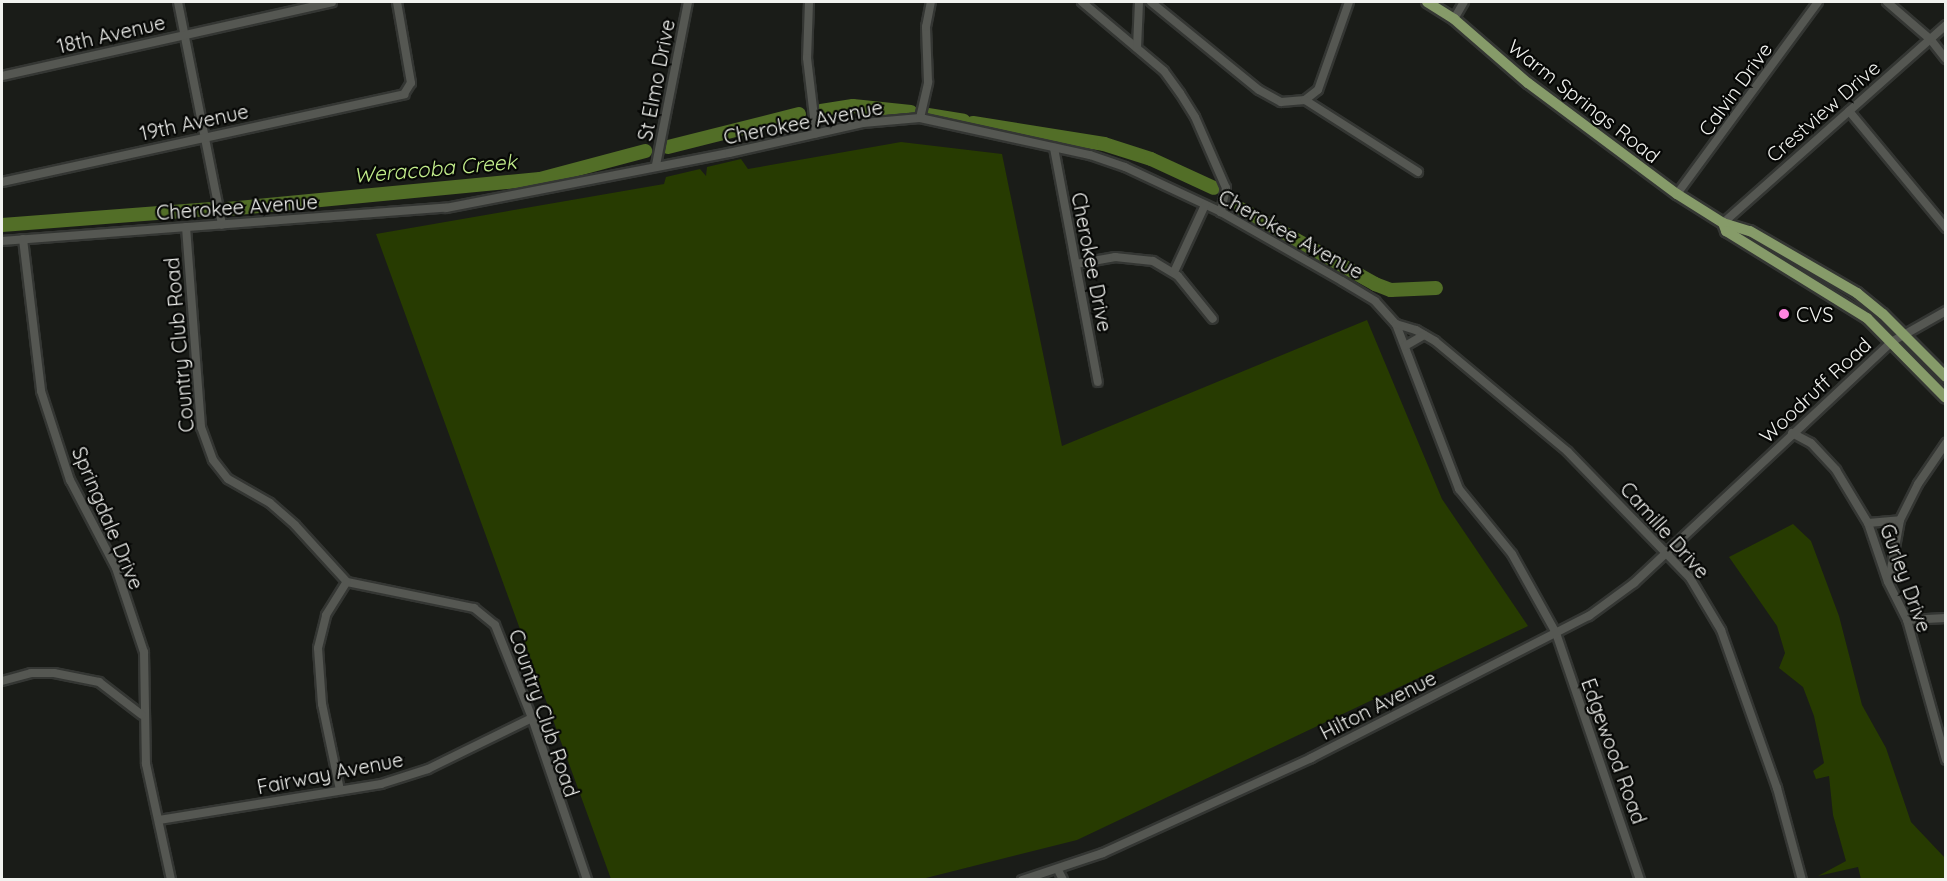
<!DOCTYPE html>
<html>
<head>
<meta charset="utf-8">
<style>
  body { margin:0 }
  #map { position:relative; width:1947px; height:881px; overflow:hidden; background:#1a1c18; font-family:Quicksand,sans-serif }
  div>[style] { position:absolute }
  .green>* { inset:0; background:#273b01 }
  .river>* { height:14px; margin:-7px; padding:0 7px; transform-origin:7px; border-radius:7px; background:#526e27 }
  .roads { filter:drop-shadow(2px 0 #343633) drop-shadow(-2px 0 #343633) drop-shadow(0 2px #343633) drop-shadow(0 -2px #343633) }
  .minor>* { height:8px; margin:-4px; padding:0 4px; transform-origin:4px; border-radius:4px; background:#555752 }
  .major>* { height:10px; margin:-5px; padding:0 5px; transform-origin:5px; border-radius:5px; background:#869b69 }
  .dots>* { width:16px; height:16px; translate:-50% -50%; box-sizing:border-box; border:3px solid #060705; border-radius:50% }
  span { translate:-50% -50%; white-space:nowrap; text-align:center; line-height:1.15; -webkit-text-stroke:4.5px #060705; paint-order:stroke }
  .street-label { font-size:20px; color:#f1f2ef }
  .poi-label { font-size:20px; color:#f1f2ef }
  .left { translate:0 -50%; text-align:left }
  .water-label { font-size:21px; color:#c2ed8b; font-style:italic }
  .frame { position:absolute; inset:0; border:3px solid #f1f2ef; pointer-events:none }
</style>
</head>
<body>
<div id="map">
  <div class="green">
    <div style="clip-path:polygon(901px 142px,1002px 154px,1062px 446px,1367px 320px,1442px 499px,1528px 626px,1077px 840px,922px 879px,611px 879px,376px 234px,664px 184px,666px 177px,700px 169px,706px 176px,707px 167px,741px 159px,748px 169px)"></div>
    <div style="clip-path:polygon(1793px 524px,1811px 541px,1839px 616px,1862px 705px,1886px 748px,1911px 822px,1945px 858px,1945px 879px,1861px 879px,1858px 867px,1818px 876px,1846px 861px,1833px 815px,1829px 776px,1816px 779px,1813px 771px,1824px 763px,1814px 716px,1803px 687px,1779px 668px,1785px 653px,1777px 626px,1729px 557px)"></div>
  </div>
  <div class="river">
    <div style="left:821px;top:111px;width:32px;rotate:-9deg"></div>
    <div style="left:853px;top:106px;width:58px;rotate:5.9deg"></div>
    <div style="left:928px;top:115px;width:36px;rotate:9deg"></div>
    <div style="left:973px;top:123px;width:133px;rotate:9.1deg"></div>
    <div style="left:1104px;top:144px;width:49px;rotate:17.7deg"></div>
    <div style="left:1151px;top:159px;width:69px;rotate:24.7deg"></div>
    <div style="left:668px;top:147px;width:135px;rotate:-14.1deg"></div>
    <div style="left:227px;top:209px;width:314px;rotate:-5.5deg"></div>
    <div style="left:540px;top:179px;width:109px;rotate:-14.9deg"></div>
    <div style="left:1241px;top:209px;width:154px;rotate:29.2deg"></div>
    <div style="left:1375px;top:284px;width:17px;rotate:21deg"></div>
    <div style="left:1391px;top:290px;width:45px;rotate:-2.5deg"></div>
    <div style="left:2px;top:225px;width:210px;rotate:-4.4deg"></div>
  </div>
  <div class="roads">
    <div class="minor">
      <div style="left:178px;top:2px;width:227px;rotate:78.8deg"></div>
      <div style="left:809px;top:2px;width:56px;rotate:92deg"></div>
      <div style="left:807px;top:58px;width:76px;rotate:83.2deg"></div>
      <div style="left:1082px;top:2px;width:107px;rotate:40.1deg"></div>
      <div style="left:1164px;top:71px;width:27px;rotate:54deg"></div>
      <div style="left:1180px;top:93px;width:28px;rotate:58deg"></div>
      <div style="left:1195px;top:117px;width:77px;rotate:66.4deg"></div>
      <div style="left:1226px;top:188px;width:25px;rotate:102deg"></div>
      <div style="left:1151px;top:2px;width:139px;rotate:39.2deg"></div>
      <div style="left:1259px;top:90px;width:25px;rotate:29deg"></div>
      <div style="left:1281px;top:102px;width:24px;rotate:-5deg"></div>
      <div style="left:1305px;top:100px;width:16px;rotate:-38deg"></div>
      <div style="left:1318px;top:90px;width:93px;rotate:-70.6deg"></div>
      <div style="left:1887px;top:2px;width:58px;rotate:40.8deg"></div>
      <div style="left:1931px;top:40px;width:24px;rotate:52deg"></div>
      <div style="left:1454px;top:19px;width:20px;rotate:-60deg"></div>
      <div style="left:1137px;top:48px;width:46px;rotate:-87.5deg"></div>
      <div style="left:2px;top:76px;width:338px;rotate:-12.6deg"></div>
      <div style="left:1305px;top:100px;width:134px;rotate:32.5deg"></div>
      <div style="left:1849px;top:111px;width:152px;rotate:50.3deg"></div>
      <div style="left:920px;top:118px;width:37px;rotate:-77deg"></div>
      <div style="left:928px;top:82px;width:55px;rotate:-92.1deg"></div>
      <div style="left:926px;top:27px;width:25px;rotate:-79deg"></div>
      <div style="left:1054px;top:148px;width:238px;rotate:79.4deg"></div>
      <div style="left:656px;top:165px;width:166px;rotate:-78.9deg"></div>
      <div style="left:2px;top:182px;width:412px;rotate:-12.3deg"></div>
      <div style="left:404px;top:94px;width:13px;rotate:-58deg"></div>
      <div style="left:411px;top:83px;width:82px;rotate:-99.8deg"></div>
      <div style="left:1677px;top:194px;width:238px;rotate:-53.7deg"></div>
      <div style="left:1723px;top:223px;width:298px;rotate:-41.6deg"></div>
      <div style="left:186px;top:227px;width:201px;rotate:85.7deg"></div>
      <div style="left:201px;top:427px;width:35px;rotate:70deg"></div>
      <div style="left:213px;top:460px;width:24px;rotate:52deg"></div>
      <div style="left:228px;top:479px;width:48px;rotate:29.7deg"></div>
      <div style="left:270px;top:503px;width:33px;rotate:41deg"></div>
      <div style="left:295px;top:525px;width:77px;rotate:47.6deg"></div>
      <div style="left:347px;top:582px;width:130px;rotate:11.6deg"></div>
      <div style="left:474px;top:608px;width:27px;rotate:39deg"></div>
      <div style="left:495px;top:625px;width:100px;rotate:68.3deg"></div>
      <div style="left:532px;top:718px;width:171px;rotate:71.2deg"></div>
      <div style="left:23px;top:239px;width:153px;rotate:83.2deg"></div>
      <div style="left:41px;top:391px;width:94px;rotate:72deg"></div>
      <div style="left:70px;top:480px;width:99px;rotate:62.4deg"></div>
      <div style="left:116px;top:568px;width:89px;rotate:71.6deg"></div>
      <div style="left:144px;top:652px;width:112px;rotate:89deg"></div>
      <div style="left:146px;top:764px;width:119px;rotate:77.8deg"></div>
      <div style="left:2px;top:241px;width:445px;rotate:-4.3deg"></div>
      <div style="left:446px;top:208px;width:288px;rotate:-11deg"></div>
      <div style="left:729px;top:153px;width:137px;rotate:-12.6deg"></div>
      <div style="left:863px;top:123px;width:57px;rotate:-5deg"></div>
      <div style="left:920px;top:118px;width:174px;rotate:12.3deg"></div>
      <div style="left:1090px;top:155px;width:37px;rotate:19deg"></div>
      <div style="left:1125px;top:167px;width:106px;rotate:25.1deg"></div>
      <div style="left:1221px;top:212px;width:139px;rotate:29.7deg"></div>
      <div style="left:1342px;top:281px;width:39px;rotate:31deg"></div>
      <div style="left:1375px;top:301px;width:31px;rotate:48deg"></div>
      <div style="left:1396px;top:324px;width:177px;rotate:69.1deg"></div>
      <div style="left:1459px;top:489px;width:84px;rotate:50.8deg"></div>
      <div style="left:1512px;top:554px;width:90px;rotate:60.9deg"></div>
      <div style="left:1556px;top:633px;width:261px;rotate:71.2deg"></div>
      <div style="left:1076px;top:264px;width:40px;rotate:-10deg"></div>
      <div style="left:1115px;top:257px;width:38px;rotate:6deg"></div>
      <div style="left:1153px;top:261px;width:29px;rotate:31deg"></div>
      <div style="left:1178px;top:276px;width:55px;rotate:50.9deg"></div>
      <div style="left:1174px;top:272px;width:74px;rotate:-65.2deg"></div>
      <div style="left:1396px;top:324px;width:21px;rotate:17deg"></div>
      <div style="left:1416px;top:330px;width:22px;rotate:30deg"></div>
      <div style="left:1435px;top:341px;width:173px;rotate:39.8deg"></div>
      <div style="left:1568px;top:452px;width:175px;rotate:45.9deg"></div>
      <div style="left:1690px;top:578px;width:61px;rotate:59.2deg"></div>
      <div style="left:1721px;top:630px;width:168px;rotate:70.5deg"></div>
      <div style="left:1777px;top:788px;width:95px;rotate:74.8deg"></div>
      <div style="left:1405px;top:346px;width:22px;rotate:-30deg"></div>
      <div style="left:1792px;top:433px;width:21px;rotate:28deg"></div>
      <div style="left:1811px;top:443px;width:37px;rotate:47deg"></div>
      <div style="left:1836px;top:470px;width:62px;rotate:58.9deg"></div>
      <div style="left:1868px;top:523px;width:62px;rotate:71.3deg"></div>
      <div style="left:1888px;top:582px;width:42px;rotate:63.4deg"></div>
      <div style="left:1907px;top:620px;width:145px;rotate:74.4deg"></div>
      <div style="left:1868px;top:523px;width:32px;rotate:-5deg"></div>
      <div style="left:1889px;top:580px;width:61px;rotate:-79.6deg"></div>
      <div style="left:1900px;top:520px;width:40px;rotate:-63.4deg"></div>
      <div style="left:1918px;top:484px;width:50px;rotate:-55.7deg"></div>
      <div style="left:1907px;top:620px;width:39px;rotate:-3deg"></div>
      <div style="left:2px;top:681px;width:30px;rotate:-15deg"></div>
      <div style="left:31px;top:673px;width:23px"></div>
      <div style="left:54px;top:673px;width:46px;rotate:11.3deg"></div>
      <div style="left:99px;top:682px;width:54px;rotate:37.5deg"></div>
      <div style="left:340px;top:790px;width:88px;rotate:-101.8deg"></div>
      <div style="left:322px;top:704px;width:56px;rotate:-94.1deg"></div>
      <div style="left:318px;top:648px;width:34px;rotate:-76deg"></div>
      <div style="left:326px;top:615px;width:39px;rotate:-58deg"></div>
      <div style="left:159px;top:820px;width:225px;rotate:-9.2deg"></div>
      <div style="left:381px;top:784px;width:49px;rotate:-17.7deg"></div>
      <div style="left:428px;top:769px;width:116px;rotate:-26.1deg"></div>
      <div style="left:1058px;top:870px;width:11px;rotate:63deg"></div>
      <div style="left:1022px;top:880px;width:85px;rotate:-18.4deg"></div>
      <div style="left:1103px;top:853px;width:229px;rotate:-24.5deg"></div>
      <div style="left:1311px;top:758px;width:312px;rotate:-27.1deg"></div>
      <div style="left:1589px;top:616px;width:56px;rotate:-36.3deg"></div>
      <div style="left:1634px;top:583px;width:354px;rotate:-43.1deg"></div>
      <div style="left:1893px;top:341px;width:61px;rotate:-29.5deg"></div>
    </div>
    <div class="major">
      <div style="left:1427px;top:2px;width:32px;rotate:32deg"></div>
      <div style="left:1454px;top:19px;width:98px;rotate:40.9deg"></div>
      <div style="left:1528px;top:83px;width:186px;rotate:36.7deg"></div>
      <div style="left:1677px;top:194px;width:54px;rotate:32.2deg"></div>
      <div style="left:1723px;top:223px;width:28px;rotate:17deg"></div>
      <div style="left:1750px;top:231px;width:124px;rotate:30.1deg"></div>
      <div style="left:1857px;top:293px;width:33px;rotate:39deg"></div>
      <div style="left:1883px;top:314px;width:89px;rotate:45deg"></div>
      <div style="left:1723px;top:223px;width:9px;rotate:69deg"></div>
      <div style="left:1726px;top:231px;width:166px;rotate:31.7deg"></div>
      <div style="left:1867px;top:318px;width:112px;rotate:45.4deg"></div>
    </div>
  </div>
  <div class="dots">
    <div style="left:1784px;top:314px;background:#ff85df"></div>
  </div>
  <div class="street-label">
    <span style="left:111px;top:34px;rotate:-13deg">18th Avenue</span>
    <span style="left:656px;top:80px;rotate:-79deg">St Elmo Drive</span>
    <span style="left:1735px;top:89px;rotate:-54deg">Calvin Drive</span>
    <span style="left:1584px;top:101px;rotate:38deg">Warm Springs Road</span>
    <span style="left:1823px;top:111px;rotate:-41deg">Crestview Drive</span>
    <span style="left:194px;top:122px;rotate:-12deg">19th Avenue</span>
    <span style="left:803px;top:122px;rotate:-11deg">Cherokee Avenue</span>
    <span style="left:237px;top:207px;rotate:-4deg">Cherokee Avenue</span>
    <span style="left:1291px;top:234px;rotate:29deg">Cherokee Avenue</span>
    <span style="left:1092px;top:262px;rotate:79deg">Cherokee Drive</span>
    <span style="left:179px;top:345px;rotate:-95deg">Country Club Road</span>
    <span style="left:1815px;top:390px;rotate:-43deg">Woodruff Road</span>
    <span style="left:108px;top:518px;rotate:67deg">Springdale Drive</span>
    <span style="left:1665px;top:530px;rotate:48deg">Camille Drive</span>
    <span style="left:1906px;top:578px;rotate:70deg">Gurley Drive</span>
    <span style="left:1378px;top:705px;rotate:-27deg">Hilton Avenue</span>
    <span style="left:544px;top:713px;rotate:71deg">Country Club Road</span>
    <span style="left:1614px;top:751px;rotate:70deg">Edgewood Road</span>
    <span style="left:330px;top:773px;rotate:-11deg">Fairway Avenue</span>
  </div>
  <div class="poi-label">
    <span class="left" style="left:1796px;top:314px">CVS</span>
  </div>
  <div class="water-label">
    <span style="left:435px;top:168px;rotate:-5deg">Weracoba Creek</span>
  </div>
  <div class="frame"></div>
</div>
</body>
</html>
